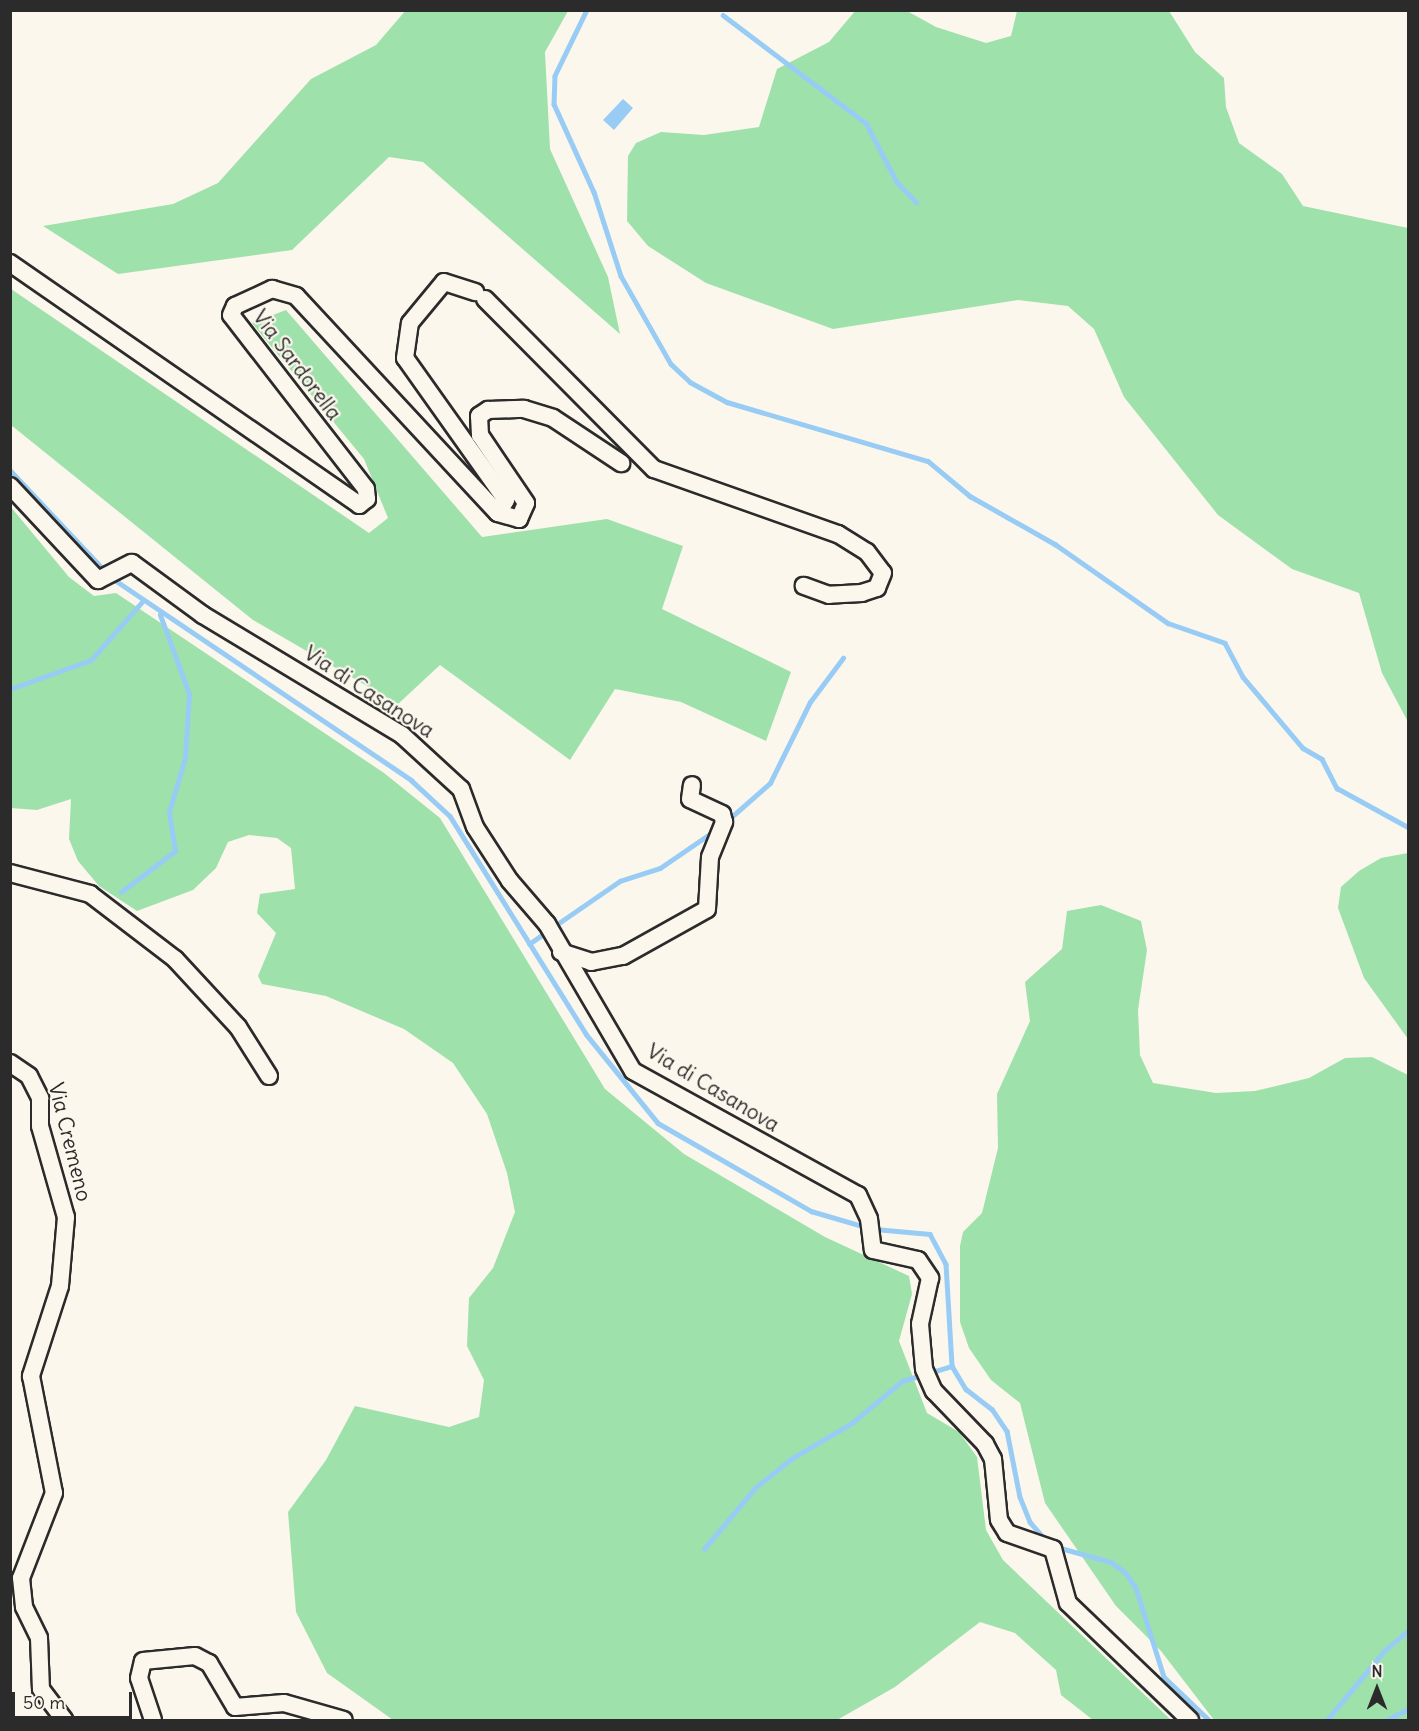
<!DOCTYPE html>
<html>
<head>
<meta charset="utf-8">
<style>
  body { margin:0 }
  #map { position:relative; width:1419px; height:1731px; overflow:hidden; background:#fbf7ec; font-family:Delius,sans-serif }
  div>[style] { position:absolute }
  .green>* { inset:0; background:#9fe1ab }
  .water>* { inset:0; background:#98ccf5 }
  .stream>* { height:4.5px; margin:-2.25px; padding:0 2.25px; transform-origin:2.25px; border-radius:2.25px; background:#98ccf5 }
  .roads { filter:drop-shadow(2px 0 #2b2b2b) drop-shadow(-2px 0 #2b2b2b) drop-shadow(0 2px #2b2b2b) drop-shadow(0 -2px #2b2b2b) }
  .minor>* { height:16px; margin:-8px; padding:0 8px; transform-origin:8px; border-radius:8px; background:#fbf7ec }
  span { translate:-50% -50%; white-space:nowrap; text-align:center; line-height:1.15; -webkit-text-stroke:4.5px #fbf7ec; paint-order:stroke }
  .street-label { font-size:21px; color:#2b2b2b }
  .frame { position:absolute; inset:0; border:12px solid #2b2b2b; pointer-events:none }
  .north { position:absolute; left:1347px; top:1659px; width:60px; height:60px; -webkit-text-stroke:4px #fbf7ec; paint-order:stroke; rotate:0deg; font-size:16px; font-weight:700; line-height:24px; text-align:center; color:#2b2b2b }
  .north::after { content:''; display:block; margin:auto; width:21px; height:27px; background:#2b2b2b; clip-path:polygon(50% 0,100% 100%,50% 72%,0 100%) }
  .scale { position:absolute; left:12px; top:1692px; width:120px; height:27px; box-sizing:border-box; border:3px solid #2b2b2b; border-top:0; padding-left:8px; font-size:18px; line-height:21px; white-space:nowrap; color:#2b2b2b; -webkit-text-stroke:4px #fbf7ec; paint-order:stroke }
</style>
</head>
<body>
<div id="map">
  <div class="green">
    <div style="clip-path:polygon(406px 10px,568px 11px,545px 52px,550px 149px,608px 277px,620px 334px,423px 162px,389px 157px,292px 250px,118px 274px,43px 226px,173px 204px,218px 183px,311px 79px,376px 45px)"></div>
    <div style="clip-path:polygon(856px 10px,907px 11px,936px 27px,986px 43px,1011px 36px,1017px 11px,1169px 11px,1195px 52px,1224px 78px,1226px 107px,1239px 143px,1282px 174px,1303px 206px,1408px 228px,1408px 722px,1382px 673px,1359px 593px,1292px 569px,1218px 515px,1124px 397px,1094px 329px,1068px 306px,1018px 300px,833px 329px,706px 283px,648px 246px,627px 221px,628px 156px,636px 143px,661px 132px,704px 135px,759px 127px,777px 69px,829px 42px)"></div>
    <div style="clip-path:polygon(11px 289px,369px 533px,388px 518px,364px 459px,252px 323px,286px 310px,482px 537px,607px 519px,683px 546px,662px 609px,791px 672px,766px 741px,681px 702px,615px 689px,570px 760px,440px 665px,398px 704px,253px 620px,11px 425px)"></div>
    <div style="clip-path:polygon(10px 506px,69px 577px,94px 596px,116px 593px,384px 773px,440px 818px,605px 1089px,684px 1154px,825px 1237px,909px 1276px,912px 1294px,899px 1341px,927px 1413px,959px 1432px,977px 1457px,986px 1530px,1003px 1560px,1171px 1720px,1093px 1720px,1061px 1695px,1056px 1670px,1015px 1633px,980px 1622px,895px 1687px,837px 1720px,393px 1720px,327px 1673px,296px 1612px,288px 1512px,326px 1460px,355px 1406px,449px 1427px,479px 1417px,484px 1380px,467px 1346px,469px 1298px,493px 1268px,515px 1212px,507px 1173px,487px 1114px,453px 1063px,404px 1029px,326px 996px,262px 984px,258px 976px,276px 933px,257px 913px,260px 894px,295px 889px,291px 848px,277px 838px,249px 835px,228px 842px,216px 868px,193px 890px,137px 911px,99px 886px,78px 861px,69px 839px,71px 799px,37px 810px,11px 808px)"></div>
    <div style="clip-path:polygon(1408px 853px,1408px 1039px,1364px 978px,1338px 908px,1341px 887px,1359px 871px,1381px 858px)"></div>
    <div style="clip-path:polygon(1101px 905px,1141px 921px,1147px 950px,1138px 1010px,1140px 1055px,1153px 1083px,1216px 1093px,1255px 1091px,1309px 1078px,1345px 1058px,1372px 1057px,1408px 1075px,1408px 1720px,1214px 1720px,1161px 1651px,1116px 1606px,1045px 1503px,1020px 1403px,991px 1380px,969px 1348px,960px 1322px,960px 1246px,963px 1232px,982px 1213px,998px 1148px,997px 1094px,1030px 1021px,1025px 982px,1062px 949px,1067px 911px)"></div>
  </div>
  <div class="water">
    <div style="clip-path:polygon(623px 99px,633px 108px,614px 130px,603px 120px)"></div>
  </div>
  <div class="stream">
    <div style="left:587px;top:10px;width:73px;rotate:115.9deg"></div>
    <div style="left:555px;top:76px;width:28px;rotate:92deg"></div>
    <div style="left:554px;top:104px;width:97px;rotate:65.6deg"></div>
    <div style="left:594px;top:192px;width:88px;rotate:72.2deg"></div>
    <div style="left:621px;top:276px;width:101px;rotate:60.4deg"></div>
    <div style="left:671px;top:364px;width:26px;rotate:43deg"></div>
    <div style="left:690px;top:382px;width:42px;rotate:28.4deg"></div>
    <div style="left:727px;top:402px;width:209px;rotate:16.4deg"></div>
    <div style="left:928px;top:461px;width:55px;rotate:39.8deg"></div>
    <div style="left:970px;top:496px;width:98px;rotate:29.5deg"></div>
    <div style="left:1055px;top:544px;width:138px;rotate:35deg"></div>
    <div style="left:1168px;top:623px;width:60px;rotate:19.3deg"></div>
    <div style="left:1225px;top:643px;width:38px;rotate:62deg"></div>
    <div style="left:1243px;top:677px;width:93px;rotate:49.8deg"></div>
    <div style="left:1303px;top:748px;width:22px;rotate:30deg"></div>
    <div style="left:1322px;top:759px;width:33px;rotate:63deg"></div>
    <div style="left:1337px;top:788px;width:81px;rotate:28.8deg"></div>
    <div style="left:723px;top:15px;width:179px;rotate:37.1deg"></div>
    <div style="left:866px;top:123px;width:67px;rotate:62.3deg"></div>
    <div style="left:897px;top:182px;width:28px;rotate:46deg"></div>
    <div style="left:10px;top:470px;width:140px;rotate:46.7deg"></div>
    <div style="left:112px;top:578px;width:361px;rotate:34deg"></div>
    <div style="left:411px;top:780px;width:53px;rotate:42.7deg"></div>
    <div style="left:450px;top:816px;width:257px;rotate:58deg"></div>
    <div style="left:586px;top:1034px;width:114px;rotate:51deg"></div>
    <div style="left:658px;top:1123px;width:177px;rotate:29.9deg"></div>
    <div style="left:811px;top:1211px;width:57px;rotate:16.2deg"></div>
    <div style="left:10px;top:689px;width:86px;rotate:-19.7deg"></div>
    <div style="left:91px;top:660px;width:77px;rotate:-48.7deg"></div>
    <div style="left:728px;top:820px;width:56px;rotate:-41.4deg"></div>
    <div style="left:770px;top:783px;width:90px;rotate:-63.7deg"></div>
    <div style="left:810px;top:702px;width:55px;rotate:-53.1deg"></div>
    <div style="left:121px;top:892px;width:68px;rotate:-37.2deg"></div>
    <div style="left:175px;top:851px;width:39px;rotate:-99deg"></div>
    <div style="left:169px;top:812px;width:56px;rotate:-73.5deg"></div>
    <div style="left:185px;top:758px;width:64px;rotate:-86.4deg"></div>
    <div style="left:189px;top:694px;width:84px;rotate:-110.2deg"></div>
    <div style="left:553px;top:927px;width:81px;rotate:-34.5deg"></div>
    <div style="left:620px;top:881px;width:42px;rotate:-18deg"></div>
    <div style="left:660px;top:868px;width:65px;rotate:-34.4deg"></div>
    <div style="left:529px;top:944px;width:21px;rotate:-35deg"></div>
    <div style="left:875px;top:1229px;width:55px;rotate:5.2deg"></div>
    <div style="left:930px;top:1234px;width:34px;rotate:62deg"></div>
    <div style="left:946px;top:1264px;width:102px;rotate:86.6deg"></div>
    <div style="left:952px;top:1366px;width:27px;rotate:59deg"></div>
    <div style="left:966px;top:1389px;width:33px;rotate:38deg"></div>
    <div style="left:992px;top:1409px;width:27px;rotate:56deg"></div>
    <div style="left:1007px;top:1431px;width:67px;rotate:78.9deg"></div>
    <div style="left:1020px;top:1497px;width:27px;rotate:68deg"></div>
    <div style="left:1030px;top:1522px;width:23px;rotate:49deg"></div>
    <div style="left:1057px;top:1547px;width:56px;rotate:15.5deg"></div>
    <div style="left:1111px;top:1562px;width:17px;rotate:36deg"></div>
    <div style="left:1125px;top:1572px;width:19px;rotate:55deg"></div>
    <div style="left:1136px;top:1588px;width:93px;rotate:72.5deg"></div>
    <div style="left:1164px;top:1677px;width:62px;rotate:43.7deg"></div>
    <div style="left:704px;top:1549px;width:80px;rotate:-50.1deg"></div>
    <div style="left:755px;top:1488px;width:46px;rotate:-38.9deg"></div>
    <div style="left:791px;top:1459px;width:71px;rotate:-30.5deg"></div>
    <div style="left:852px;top:1423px;width:65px;rotate:-40deg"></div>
    <div style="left:902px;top:1381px;width:52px;rotate:-16.7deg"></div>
    <div style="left:1327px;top:1720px;width:89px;rotate:-50.4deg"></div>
    <div style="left:1384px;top:1651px;width:31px;rotate:-40deg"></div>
    <div style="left:1387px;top:1720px;width:24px;rotate:-28deg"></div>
  </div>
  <div class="roads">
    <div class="minor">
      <div style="left:10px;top:263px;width:425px;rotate:34.7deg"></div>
      <div style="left:359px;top:505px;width:10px;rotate:-37deg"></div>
      <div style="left:367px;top:499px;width:10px;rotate:-96deg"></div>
      <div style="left:366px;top:489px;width:220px;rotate:-127.8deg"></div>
      <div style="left:231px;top:315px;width:10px;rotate:-66deg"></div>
      <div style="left:235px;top:306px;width:41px;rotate:-24.7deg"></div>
      <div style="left:272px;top:289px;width:25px;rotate:16deg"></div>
      <div style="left:296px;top:296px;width:296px;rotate:47.1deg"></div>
      <div style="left:498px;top:513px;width:15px;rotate:-58deg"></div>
      <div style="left:506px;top:500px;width:174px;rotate:-125.4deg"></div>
      <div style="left:405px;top:358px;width:35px;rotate:-82deg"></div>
      <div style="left:410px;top:323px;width:53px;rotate:-50.3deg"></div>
      <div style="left:444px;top:282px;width:33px;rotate:18deg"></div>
      <div style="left:485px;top:299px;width:240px;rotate:45.2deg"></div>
      <div style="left:654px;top:469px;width:195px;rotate:19.5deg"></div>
      <div style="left:838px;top:534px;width:34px;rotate:32deg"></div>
      <div style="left:867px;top:552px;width:26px;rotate:53deg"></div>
      <div style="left:883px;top:573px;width:16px;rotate:112deg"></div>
      <div style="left:877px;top:588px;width:16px;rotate:162deg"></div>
      <div style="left:862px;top:593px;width:33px;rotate:177deg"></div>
      <div style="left:829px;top:595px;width:27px;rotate:-160deg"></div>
      <div style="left:10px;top:486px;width:129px;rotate:46.9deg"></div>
      <div style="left:98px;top:580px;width:38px;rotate:-27deg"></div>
      <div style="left:132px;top:563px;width:88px;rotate:36.2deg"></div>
      <div style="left:203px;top:615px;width:232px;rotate:31.1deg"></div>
      <div style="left:402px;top:735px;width:80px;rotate:42.5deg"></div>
      <div style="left:461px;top:789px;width:40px;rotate:69.8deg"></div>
      <div style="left:475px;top:827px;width:64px;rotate:57.1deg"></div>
      <div style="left:510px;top:881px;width:57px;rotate:49.3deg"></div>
      <div style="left:547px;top:924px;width:170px;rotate:59.7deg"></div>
      <div style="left:633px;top:1071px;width:257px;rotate:28.9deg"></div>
      <div style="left:858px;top:1195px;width:26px;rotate:65deg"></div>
      <div style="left:869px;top:1219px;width:31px;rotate:83deg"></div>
      <div style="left:873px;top:1250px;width:46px;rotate:12.5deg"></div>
      <div style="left:918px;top:1260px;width:22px;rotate:56deg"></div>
      <div style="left:930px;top:1278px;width:47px;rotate:102.3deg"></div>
      <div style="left:920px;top:1324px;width:45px;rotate:84.9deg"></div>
      <div style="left:924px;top:1369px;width:24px;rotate:66deg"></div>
      <div style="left:934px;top:1391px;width:74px;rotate:46.1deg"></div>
      <div style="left:985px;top:1444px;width:17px;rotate:62deg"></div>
      <div style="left:993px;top:1459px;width:61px;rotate:84.4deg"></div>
      <div style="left:999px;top:1520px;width:15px;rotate:58deg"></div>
      <div style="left:1007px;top:1533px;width:49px;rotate:19.2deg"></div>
      <div style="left:1053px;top:1549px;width:56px;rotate:74.5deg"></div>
      <div style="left:1068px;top:1603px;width:169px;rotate:43.8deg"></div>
      <div style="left:498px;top:513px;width:22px;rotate:16deg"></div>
      <div style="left:519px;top:519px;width:17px;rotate:-66deg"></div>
      <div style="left:526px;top:503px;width:82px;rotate:-124.1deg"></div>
      <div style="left:480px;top:435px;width:19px;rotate:-93deg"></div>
      <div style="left:479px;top:416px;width:11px;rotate:-34deg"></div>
      <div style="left:488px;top:410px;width:36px;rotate:-2deg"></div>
      <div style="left:524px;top:409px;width:30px;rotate:17deg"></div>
      <div style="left:553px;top:418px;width:82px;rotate:33.5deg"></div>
      <div style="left:10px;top:873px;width:83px;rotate:14.7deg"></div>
      <div style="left:90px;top:894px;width:107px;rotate:37.4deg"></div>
      <div style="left:175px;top:959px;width:93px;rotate:47.2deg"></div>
      <div style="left:238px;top:1027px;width:58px;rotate:57.7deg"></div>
      <div style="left:561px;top:952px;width:32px;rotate:18deg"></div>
      <div style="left:591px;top:962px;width:33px;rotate:-11deg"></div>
      <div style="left:623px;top:956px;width:96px;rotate:-29.2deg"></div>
      <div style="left:707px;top:909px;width:52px;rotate:-86.7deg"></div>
      <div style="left:710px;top:857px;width:38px;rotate:-68deg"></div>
      <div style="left:724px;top:822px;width:8px;rotate:-104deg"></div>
      <div style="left:722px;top:814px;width:35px;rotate:-155deg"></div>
      <div style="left:690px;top:799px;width:14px;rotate:-82deg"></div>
      <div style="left:10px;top:1063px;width:23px;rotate:34deg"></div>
      <div style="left:29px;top:1076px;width:25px;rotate:63deg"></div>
      <div style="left:40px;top:1098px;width:28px;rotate:90deg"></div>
      <div style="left:40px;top:1126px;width:95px;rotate:74.1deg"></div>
      <div style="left:66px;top:1217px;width:69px;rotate:95deg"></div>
      <div style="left:60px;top:1286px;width:95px;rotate:107.9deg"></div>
      <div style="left:31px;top:1376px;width:119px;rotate:78.9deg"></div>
      <div style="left:54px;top:1493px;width:91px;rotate:111.2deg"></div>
      <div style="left:21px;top:1578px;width:29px;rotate:84deg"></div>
      <div style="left:24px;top:1607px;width:34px;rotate:64deg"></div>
      <div style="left:39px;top:1638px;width:51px;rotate:87.8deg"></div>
      <div style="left:41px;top:1689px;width:39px;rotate:53deg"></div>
      <div style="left:153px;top:1720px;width:44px;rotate:-108.4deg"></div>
      <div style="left:139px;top:1678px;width:17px;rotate:-77deg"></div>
      <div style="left:143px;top:1661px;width:52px;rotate:-5.5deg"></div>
      <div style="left:195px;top:1656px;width:16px;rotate:27deg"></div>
      <div style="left:209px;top:1663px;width:51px;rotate:59.4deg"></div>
      <div style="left:235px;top:1707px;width:49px;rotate:-4.7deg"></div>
      <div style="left:284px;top:1703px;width:62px;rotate:15.8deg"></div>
    </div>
  </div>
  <div class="street-label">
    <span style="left:297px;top:365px;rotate:53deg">Via Sardorella</span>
    <span style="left:369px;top:692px;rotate:33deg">Via di Casanova</span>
    <span style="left:713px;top:1088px;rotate:31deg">Via di Casanova</span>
    <span style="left:70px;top:1142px;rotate:76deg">Via Cremeno</span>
  </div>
  <div class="frame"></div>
  <div class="north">N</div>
  <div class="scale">50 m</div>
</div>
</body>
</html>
